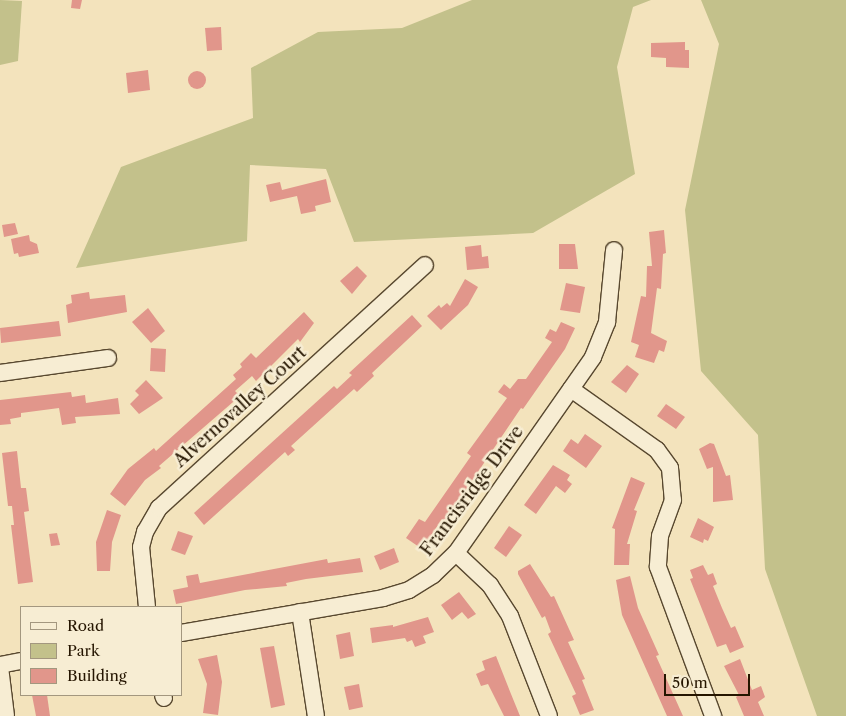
<!DOCTYPE html>
<html>
<head>
<meta charset="utf-8">
<style>
  body { margin:0 }
  #map { position:relative; width:846px; height:716px; overflow:hidden; background:#f3e3bc; font-family:"Libre Caslon Text",serif }
  div>[style] { position:absolute }
  .green>* { inset:0; background:#c3c18b }
  .building>* { inset:0; background:#e1968b }
  .round { border-radius:50% }
  .roads { filter:drop-shadow(1px 0 #58482f) drop-shadow(-1px 0 #58482f) drop-shadow(0 1px #58482f) drop-shadow(0 -1px #58482f) }
  .minor>* { height:16px; margin:-8px; padding:0 8px; transform-origin:8px; border-radius:8px; background:#f7edd3 }
  span { translate:-50% -50%; white-space:nowrap; text-align:center; line-height:1.15; -webkit-text-stroke:5px #f7edd3; paint-order:stroke }
  .street-label { font-size:18px; color:#251500 }
  .legend { position:absolute; left:20px; top:606px; width:162px; height:90px; box-sizing:border-box; background:#f7edd3; border:1px solid #a3977f; margin:0; padding:6px 9px; list-style:none; font-size:15px; color:#251500 }
  .legend li { display:flex; align-items:center; gap:10px; height:25px }
  .legend b { width:25px; border:1px solid #a3977f }
  .scale { position:absolute; left:664px; top:674px; width:86px; height:22px; box-sizing:border-box; border:2px solid #251500; border-top:0; padding-left:6px; font-size:15px; line-height:18px; white-space:nowrap; color:#251500; -webkit-text-stroke:4px #f7edd3; paint-order:stroke }
</style>
</head>
<body>
<div id="map">
  <div class="green">
    <div style="clip-path:polygon(0 0,22px 1px,18px 61px,0 65px)"></div>
    <div style="clip-path:polygon(472px 0,651px 0,633px 7px,617px 67px,635px 174px,533px 233px,354px 242px,326px 169px,250px 165px,247px 241px,76px 268px,121px 167px,253px 118px,251px 68px,318px 32px,402px 28px)"></div>
    <div style="clip-path:polygon(701px 0,846px 0,846px 716px,817px 716px,765px 569px,758px 435px,701px 371px,685px 210px,719px 44px)"></div>
  </div>
  <div class="building">
    <div style="clip-path:polygon(72px 0,82px 0,80px 9px,71px 8px)"></div>
    <div style="clip-path:polygon(221px 27px,222px 50px,207px 51px,205px 28px)"></div>
    <div style="clip-path:polygon(685px 42px,685px 50px,689px 50px,689px 68px,666px 67px,666px 58px,651px 57px,651px 43px)"></div>
    <div style="clip-path:polygon(148px 70px,150px 90px,128px 93px,126px 73px)"></div>
    <div class="round" style="left:188px;top:71px;width:18px;height:18px"></div>
    <div style="clip-path:polygon(326px 179px,331px 202px,315px 206px,316px 211px,301px 214px,297px 196px,270px 202px,266px 185px,280px 182px,282px 190px)"></div>
    <div style="clip-path:polygon(15px 223px,18px 234px,4px 237px,2px 225px)"></div>
    <div style="clip-path:polygon(664px 230px,666px 253px,663px 254px,661px 289px,657px 288px,651px 333px,667px 341px,664px 352px,659px 350px,654px 363px,635px 357px,639px 345px,631px 342px,641px 296px,646px 297px,647px 266px,652px 266px,649px 232px)"></div>
    <div style="clip-path:polygon(29px 235px,30px 241px,37px 244px,39px 253px,19px 257px,18px 253px,14px 254px,11px 239px)"></div>
    <div style="clip-path:polygon(559px 244px,575px 244px,578px 269px,559px 269px)"></div>
    <div style="clip-path:polygon(481px 245px,482px 257px,488px 256px,489px 268px,467px 270px,465px 247px)"></div>
    <div style="clip-path:polygon(357px 266px,367px 276px,352px 294px,340px 281px)"></div>
    <div style="clip-path:polygon(465px 279px,478px 287px,468px 305px,441px 330px,427px 316px,439px 305px,441px 308px,447px 303px,450px 306px)"></div>
    <div style="clip-path:polygon(566px 283px,585px 287px,580px 313px,560px 310px)"></div>
    <div style="clip-path:polygon(89px 292px,90px 299px,125px 295px,127px 312px,68px 323px,66px 305px,72px 303px,71px 295px)"></div>
    <div style="clip-path:polygon(148px 308px,165px 331px,151px 343px,132px 322px)"></div>
    <div style="clip-path:polygon(304px 312px,314px 323px,300px 342px,298px 339px,256px 381px,252px 376px,235px 391px,240px 396px,159px 466px,161px 468px,145px 480px,125px 506px,110px 494px,128px 469px,154px 448px,156px 451px,236px 379px,233px 375px,242px 367px,240px 364px,251px 353px,256px 358px)"></div>
    <div style="clip-path:polygon(412px 315px,422px 326px,372px 373px,374px 376px,357px 392px,354px 389px,291px 446px,295px 450px,288px 456px,285px 452px,204px 525px,194px 513px,334px 386px,337px 389px,352px 375px,349px 373px)"></div>
    <div style="clip-path:polygon(59px 321px,61px 336px,1px 343px,0 328px)"></div>
    <div style="clip-path:polygon(561px 322px,575px 328px,565px 349px,523px 409px,521px 408px,445px 521px,442px 519px,422px 549px,406px 538px,419px 519px,425px 522px,471px 456px,467px 453px,507px 398px,498px 392px,504px 384px,510px 389px,518px 379px,526px 379px,552px 342px,545px 338px,550px 329px,556px 332px)"></div>
    <div style="clip-path:polygon(151px 348px,166px 349px,165px 372px,150px 371px)"></div>
    <div style="clip-path:polygon(627px 365px,639px 374px,626px 393px,611px 382px)"></div>
    <div style="clip-path:polygon(146px 380px,163px 398px,139px 414px,130px 404px,139px 395px,135px 391px)"></div>
    <div style="clip-path:polygon(71px 392px,72px 397px,85px 395px,86px 403px,118px 398px,120px 414px,75px 417px,76px 423px,62px 425px,59px 408px,21px 413px,21px 417px,10px 419px,11px 424px,0 425px,0 400px)"></div>
    <div style="clip-path:polygon(666px 404px,685px 417px,676px 429px,657px 416px)"></div>
    <div style="clip-path:polygon(585px 434px,602px 446px,586px 468px,563px 451px,571px 439px,578px 444px)"></div>
    <div style="clip-path:polygon(710px 443px,714px 444px,726px 476px,730px 475px,733px 500px,713px 502px,713px 467px,707px 469px,699px 449px)"></div>
    <div style="clip-path:polygon(17px 451px,21px 488px,26px 488px,29px 511px,24px 512px,33px 582px,18px 584px,11px 525px,14px 525px,12px 506px,8px 506px,2px 453px)"></div>
    <div style="clip-path:polygon(553px 465px,570px 475px,567px 480px,572px 484px,565px 493px,556px 486px,536px 514px,524px 505px)"></div>
    <div style="clip-path:polygon(631px 477px,645px 483px,634px 510px,637px 511px,627px 544px,630px 544px,629px 565px,614px 565px,615px 529px,612px 528px)"></div>
    <div style="clip-path:polygon(107px 510px,121px 515px,112px 542px,110px 571px,97px 571px,96px 542px)"></div>
    <div style="clip-path:polygon(698px 518px,714px 527px,708px 541px,704px 539px,703px 543px,690px 537px)"></div>
    <div style="clip-path:polygon(509px 526px,522px 535px,506px 557px,494px 548px)"></div>
    <div style="clip-path:polygon(178px 531px,193px 536px,185px 555px,171px 550px)"></div>
    <div style="clip-path:polygon(57px 533px,60px 545px,51px 546px,49px 534px)"></div>
    <div style="clip-path:polygon(394px 548px,399px 562px,380px 570px,374px 556px)"></div>
    <div style="clip-path:polygon(360px 558px,363px 572px,306px 579px,286px 583px,287px 586px,245px 590px,176px 604px,173px 590px,188px 587px,186px 576px,198px 574px,200px 583px,327px 559px,328px 563px)"></div>
    <div style="clip-path:polygon(530px 564px,551px 597px,554px 596px,574px 640px,568px 642px,585px 679px,582px 680px,594px 710px,580px 715px,572px 696px,576px 694px,548px 634px,551px 632px,545px 616px,542px 618px,518px 574px,518px 571px)"></div>
    <div style="clip-path:polygon(703px 565px,708px 575px,713px 573px,717px 584px,713px 586px,722px 608px,731px 628px,735px 626px,744px 647px,730px 653px,726px 644px,717px 647px,690px 579px,693px 578px,690px 570px)"></div>
    <div style="clip-path:polygon(630px 576px,638px 608px,659px 655px,656px 656px,683px 716px,667px 716px,622px 615px,616px 580px)"></div>
    <div style="clip-path:polygon(459px 592px,476px 614px,468px 619px,462px 612px,452px 620px,441px 605px)"></div>
    <div style="clip-path:polygon(428px 617px,434px 632px,423px 636px,426px 643px,415px 647px,412px 640px,407px 642px,405px 638px,372px 643px,370px 628px,393px 625px,393px 627px)"></div>
    <div style="clip-path:polygon(350px 632px,354px 656px,340px 659px,336px 635px)"></div>
    <div style="clip-path:polygon(274px 646px,285px 705px,271px 708px,260px 648px)"></div>
    <div style="clip-path:polygon(217px 655px,222px 682px,218px 715px,203px 713px,207px 684px,198px 659px)"></div>
    <div style="clip-path:polygon(496px 656px,511px 694px,520px 716px,504px 716px,488px 684px,481px 686px,476px 674px,485px 670px,482px 661px)"></div>
    <div style="clip-path:polygon(740px 659px,752px 690px,761px 686px,765px 697px,758px 702px,764px 716px,744px 716px,736px 697px,739px 695px,724px 666px)"></div>
    <div style="clip-path:polygon(359px 684px,363px 707px,349px 710px,344px 687px)"></div>
    <div style="clip-path:polygon(32px 695px,47px 695px,50px 716px,36px 716px)"></div>
  </div>
  <div class="roads">
    <div class="minor">
      <div style="left:0;top:373px;width:109px;rotate:-7.9deg"></div>
      <div style="left:571px;top:389px;width:105px;rotate:35.3deg"></div>
      <div style="left:657px;top:450px;width:22px;rotate:54deg"></div>
      <div style="left:670px;top:468px;width:32px;rotate:85deg"></div>
      <div style="left:673px;top:500px;width:38px;rotate:110deg"></div>
      <div style="left:660px;top:536px;width:31px;rotate:94deg"></div>
      <div style="left:658px;top:567px;width:159px;rotate:69.7deg"></div>
      <div style="left:456px;top:553px;width:47px;rotate:43.3deg"></div>
      <div style="left:490px;top:585px;width:37px;rotate:57deg"></div>
      <div style="left:510px;top:616px;width:107px;rotate:68.7deg"></div>
      <div style="left:147px;top:607px;width:60px;rotate:-95.7deg"></div>
      <div style="left:141px;top:547px;width:16px;rotate:-75deg"></div>
      <div style="left:145px;top:532px;width:28px;rotate:-60deg"></div>
      <div style="left:159px;top:508px;width:360px;rotate:-42.4deg"></div>
      <div style="left:300px;top:612px;width:105px;rotate:81.3deg"></div>
      <div style="left:181px;top:633px;width:205px;rotate:-9.8deg"></div>
      <div style="left:383px;top:598px;width:27px;rotate:-17deg"></div>
      <div style="left:409px;top:590px;width:28px;rotate:-32deg"></div>
      <div style="left:433px;top:575px;width:32px;rotate:-44deg"></div>
      <div style="left:456px;top:553px;width:239px;rotate:-55deg"></div>
      <div style="left:593px;top:357px;width:38px;rotate:-68deg"></div>
      <div style="left:607px;top:322px;width:72px;rotate:-84.4deg"></div>
      <div style="left:0;top:665px;width:21px;rotate:-11deg"></div>
      <div style="left:0;top:667px;width:49px;rotate:83deg"></div>
      <div style="left:163px;top:695px;width:3px;rotate:72deg"></div>
    </div>
  </div>
  <div class="street-label">
    <span style="left:240px;top:407px;rotate:-42deg">Alvernovalley Court</span>
    <span style="left:472px;top:491px;rotate:-53deg">Francisridge Drive</span>
  </div>
  <ul class="legend">
  <li><b style="height:6px;background:#f7edd3"></b>Road</li>
  <li><b style="height:14px;background:#c3c18b"></b>Park</li>
  <li><b style="height:14px;background:#e1968b"></b>Building</li>
  </ul>
  <div class="scale">50 m</div>
</div>
</body>
</html>
